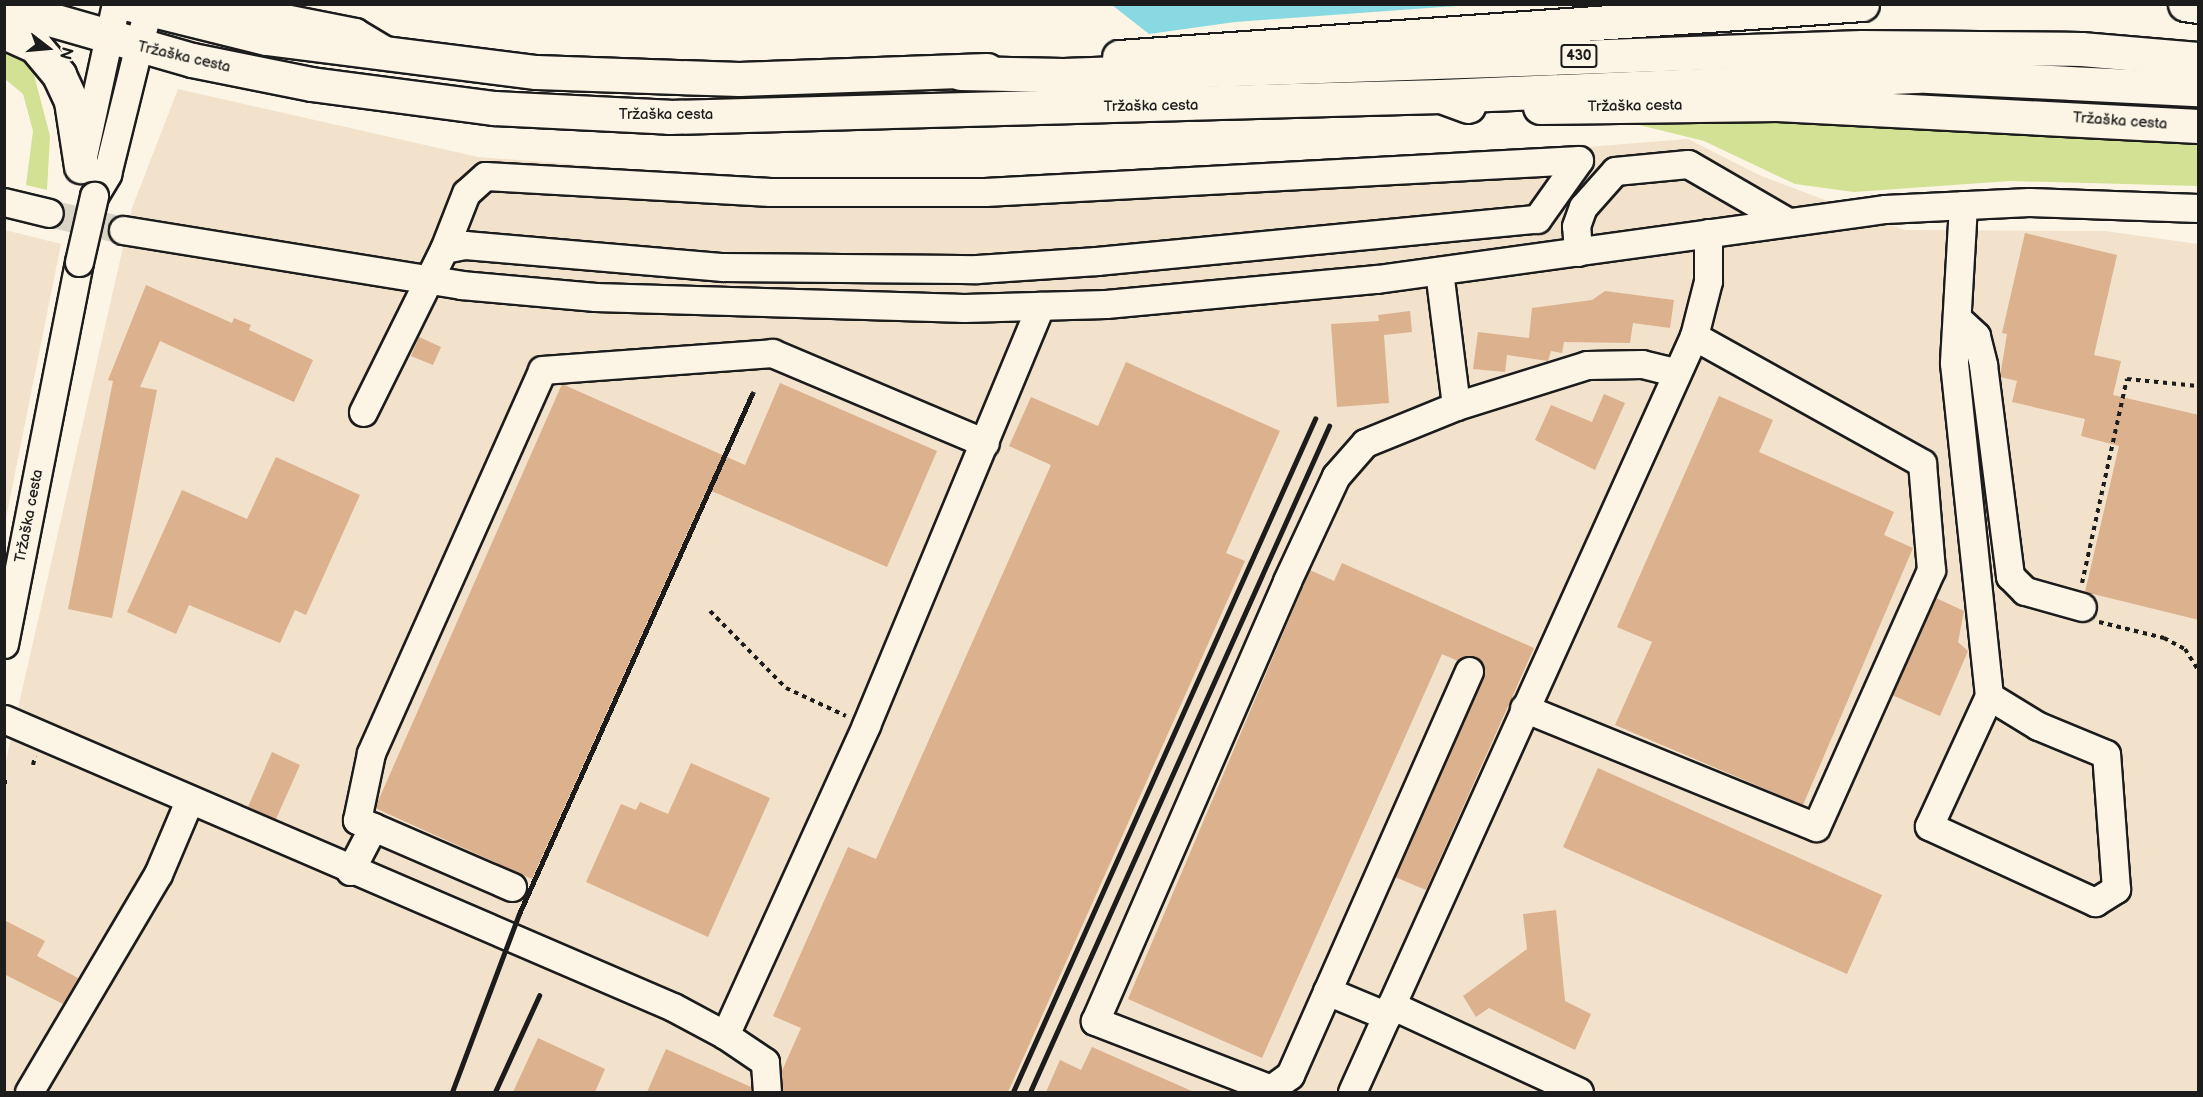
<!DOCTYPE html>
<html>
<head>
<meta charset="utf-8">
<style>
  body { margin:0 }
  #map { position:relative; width:2203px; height:1097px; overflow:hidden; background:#fcf5e5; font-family:"Balsamiq Sans",sans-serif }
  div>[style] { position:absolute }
  .built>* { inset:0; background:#f2e1cb }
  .green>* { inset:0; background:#d2e194 }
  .water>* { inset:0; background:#88d9e1 }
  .building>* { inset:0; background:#dcb18d }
  .minor-tunnel>* { height:27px; margin-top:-13.5px; transform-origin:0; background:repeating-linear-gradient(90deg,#dad4c7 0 27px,transparent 0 41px) }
  .path>* { height:4px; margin-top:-2px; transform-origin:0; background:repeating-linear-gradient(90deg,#1c1c1c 0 4.5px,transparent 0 9px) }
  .roads { filter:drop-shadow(2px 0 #1c1c1c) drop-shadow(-2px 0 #1c1c1c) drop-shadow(0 2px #1c1c1c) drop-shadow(0 -2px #1c1c1c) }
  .minor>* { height:27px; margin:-13.5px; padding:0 13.5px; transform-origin:13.5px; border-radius:13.5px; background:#fcf5e5 }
  .major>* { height:33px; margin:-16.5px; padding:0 16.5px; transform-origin:16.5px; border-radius:16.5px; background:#fcf5e5 }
  .highway>* { height:33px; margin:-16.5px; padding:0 16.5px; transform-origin:16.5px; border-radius:16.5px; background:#fcf5e5 }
  .rail>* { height:4.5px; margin:-2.25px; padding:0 2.25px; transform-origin:2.25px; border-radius:2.25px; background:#1c1c1c }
  .bridges { filter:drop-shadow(2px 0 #1c1c1c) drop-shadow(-2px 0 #1c1c1c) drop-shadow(0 2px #1c1c1c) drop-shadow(0 -2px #1c1c1c) }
  .minor-bridge>* { height:27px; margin:-13.5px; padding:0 13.5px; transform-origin:13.5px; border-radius:13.5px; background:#fcf5e5 }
  span { translate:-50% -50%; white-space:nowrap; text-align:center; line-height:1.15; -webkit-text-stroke:4.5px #fcf5e5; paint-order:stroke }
  .shield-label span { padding:2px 4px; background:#fcf5e5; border:2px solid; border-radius:4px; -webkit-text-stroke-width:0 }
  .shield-label { font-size:14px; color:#1c1c1c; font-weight:700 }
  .street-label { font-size:15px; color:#1c1c1c }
  .frame { position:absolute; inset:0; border:6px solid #1c1c1c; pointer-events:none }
  .north { position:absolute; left:18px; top:18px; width:60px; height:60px; -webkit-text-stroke:4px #fcf5e5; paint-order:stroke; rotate:106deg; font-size:16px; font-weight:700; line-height:24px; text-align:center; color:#1c1c1c }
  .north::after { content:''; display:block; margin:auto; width:21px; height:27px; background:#1c1c1c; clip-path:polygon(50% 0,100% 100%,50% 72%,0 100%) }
</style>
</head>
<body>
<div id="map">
  <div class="built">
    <div style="clip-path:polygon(178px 89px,478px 157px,808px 183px,1373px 164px,1688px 139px,1759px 175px,1904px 230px,2105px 231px,2198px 244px,2198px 1092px,5px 1092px,5px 765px,132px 208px)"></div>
    <div style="clip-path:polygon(5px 230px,61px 244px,5px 523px,4px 230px)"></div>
  </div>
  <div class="green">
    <div style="clip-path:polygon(4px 41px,40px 63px,33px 71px,50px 136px,47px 190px,26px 185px,33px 131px,23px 94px,5px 79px)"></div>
    <div style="clip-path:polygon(1799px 119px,2198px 140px,2198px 186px,2010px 181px,1854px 192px,1795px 184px,1704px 141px,1631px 123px)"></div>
  </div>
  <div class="water">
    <div style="clip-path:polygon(1112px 5px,1470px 5px,1235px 22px,1149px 34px)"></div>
  </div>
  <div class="building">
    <div style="clip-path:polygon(2025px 233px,2117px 255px,2094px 355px,2121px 361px,2113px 395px,2199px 415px,2199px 620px,2085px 592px,2119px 446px,2081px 436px,2085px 419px,2012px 402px,2017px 381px,2000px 377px,2007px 334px,2002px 333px)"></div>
    <div style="clip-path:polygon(146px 285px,232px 323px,234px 318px,251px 325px,249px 330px,313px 360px,294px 402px,160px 341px,140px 387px,157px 390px,112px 618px,68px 609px,113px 381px,108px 380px)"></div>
    <div style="clip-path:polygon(1605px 291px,1674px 300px,1670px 328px,1633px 323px,1630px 343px,1564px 342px,1562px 353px,1551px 351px,1548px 361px,1507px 355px,1505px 372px,1473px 369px,1478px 332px,1529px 338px,1532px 308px,1592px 300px)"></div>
    <div style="clip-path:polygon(1410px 311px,1412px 332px,1384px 335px,1389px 403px,1337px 407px,1331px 324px,1379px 321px,1378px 315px)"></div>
    <div style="clip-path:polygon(419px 337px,441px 347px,433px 365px,411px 356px)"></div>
    <div style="clip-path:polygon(1126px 362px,1280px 431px,1226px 553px,1245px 561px,1008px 1092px,782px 1092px,781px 1073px,801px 1028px,773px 1016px,848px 847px,876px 859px,1051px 465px,1009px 446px,1031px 397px,1098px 426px)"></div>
    <div style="clip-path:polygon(780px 383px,937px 451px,887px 567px,707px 489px,532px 879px,375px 808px,562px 384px,745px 465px)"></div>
    <div style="clip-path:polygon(1604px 394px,1625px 403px,1595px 470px,1535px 440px,1551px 405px,1592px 422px)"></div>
    <div style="clip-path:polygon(1719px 396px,1773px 420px,1759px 452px,1894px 512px,1884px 535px,1913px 548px,1803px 805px,1615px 725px,1652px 642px,1617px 627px)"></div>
    <div style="clip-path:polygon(276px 457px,360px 495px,306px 615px,295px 610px,280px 643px,189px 605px,176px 634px,127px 612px,182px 490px,247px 519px)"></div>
    <div style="clip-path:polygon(1342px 563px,1534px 648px,1426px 890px,1395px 877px,1485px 670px,1475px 656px,1458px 661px,1442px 654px,1262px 1058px,1128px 999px,1310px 570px,1334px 581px)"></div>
    <div style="clip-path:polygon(1936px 598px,1964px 611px,1958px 642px,1968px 651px,1940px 716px,1892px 695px)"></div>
    <div style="clip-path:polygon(272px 752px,300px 765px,276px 819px,248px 807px)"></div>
    <div style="clip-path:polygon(691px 763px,770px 798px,708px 937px,586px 882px,621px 804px,636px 810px,640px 802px,668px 814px)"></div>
    <div style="clip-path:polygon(1598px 768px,1882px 895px,1847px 974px,1563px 847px)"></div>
    <div style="clip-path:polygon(1556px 910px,1565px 1001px,1591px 1014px,1575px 1050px,1489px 1008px,1476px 1017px,1463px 996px,1527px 949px,1523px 914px)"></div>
    <div style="clip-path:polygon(4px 920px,45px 941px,37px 956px,78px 978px,63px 1004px,4px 974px)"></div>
    <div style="clip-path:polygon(538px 1038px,605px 1069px,595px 1092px,513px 1092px)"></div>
    <div style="clip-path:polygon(1092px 1047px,1194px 1092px,1046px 1092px,1060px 1060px,1081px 1070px)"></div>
    <div style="clip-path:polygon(666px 1049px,751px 1087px,751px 1092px,647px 1092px)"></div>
  </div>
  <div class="minor-tunnel">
    <div style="left:49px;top:213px;width:76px;rotate:12.9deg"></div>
  </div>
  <div class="path">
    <div style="left:2082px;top:583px;width:209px;rotate:-77.6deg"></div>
    <div style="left:2127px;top:379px;width:71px;rotate:5.6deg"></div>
    <div style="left:710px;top:611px;width:108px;rotate:45.4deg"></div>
    <div style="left:786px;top:688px;width:66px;rotate:25deg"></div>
    <div style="left:2099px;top:622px;width:67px;rotate:13.8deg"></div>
    <div style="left:2164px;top:638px;width:24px;rotate:28deg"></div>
    <div style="left:2185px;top:649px;width:25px;rotate:58deg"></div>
    <div style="left:33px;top:765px;width:9px;rotate:-77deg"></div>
    <div style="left:4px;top:782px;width:3px"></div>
  </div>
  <div class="roads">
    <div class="minor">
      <div style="left:214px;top:4px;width:144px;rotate:11.2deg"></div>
      <div style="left:355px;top:32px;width:37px;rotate:31deg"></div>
      <div style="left:83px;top:156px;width:156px;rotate:-77.8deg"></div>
      <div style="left:94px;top:196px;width:26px;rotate:-59deg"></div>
      <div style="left:107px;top:174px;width:175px;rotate:-76.1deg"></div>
      <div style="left:4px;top:202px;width:46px;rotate:13.7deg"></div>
      <div style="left:1963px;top:205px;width:158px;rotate:93.3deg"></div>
      <div style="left:1954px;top:363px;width:335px;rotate:84deg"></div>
      <div style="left:1989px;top:696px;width:143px;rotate:114.8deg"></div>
      <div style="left:1929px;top:826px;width:183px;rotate:24.6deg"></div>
      <div style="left:2095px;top:902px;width:25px;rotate:-32deg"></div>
      <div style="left:2116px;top:889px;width:135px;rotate:-94.2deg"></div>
      <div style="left:2106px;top:754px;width:74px;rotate:-157.6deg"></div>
      <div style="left:2038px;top:726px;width:57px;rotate:-148.5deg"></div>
      <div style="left:123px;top:230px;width:342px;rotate:9.2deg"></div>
      <div style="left:461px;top:285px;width:135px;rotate:5.1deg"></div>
      <div style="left:595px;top:297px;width:369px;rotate:1.7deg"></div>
      <div style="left:964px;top:308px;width:142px;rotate:-1.6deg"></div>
      <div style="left:1106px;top:304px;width:272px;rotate:-5.3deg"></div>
      <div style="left:1377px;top:279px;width:513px;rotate:-7.85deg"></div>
      <div style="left:1885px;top:209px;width:144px;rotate:-2.8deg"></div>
      <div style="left:2029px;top:202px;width:169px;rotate:2deg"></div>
      <div style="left:1578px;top:252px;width:26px;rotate:-94deg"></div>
      <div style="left:1576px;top:226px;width:20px;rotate:-70deg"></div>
      <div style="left:1583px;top:207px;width:48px;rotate:-48.4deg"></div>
      <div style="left:1615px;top:171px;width:73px;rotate:-5.5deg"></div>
      <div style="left:1688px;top:164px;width:116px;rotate:30.1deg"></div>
      <div style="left:1439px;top:271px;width:136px;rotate:82.8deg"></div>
      <div style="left:1957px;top:318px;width:26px;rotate:43deg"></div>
      <div style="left:1976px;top:336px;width:30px;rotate:76deg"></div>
      <div style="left:1983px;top:365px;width:213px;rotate:82.7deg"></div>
      <div style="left:2010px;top:576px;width:21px;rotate:45deg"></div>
      <div style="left:2025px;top:591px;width:59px;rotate:15.7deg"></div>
      <div style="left:363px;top:412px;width:182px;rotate:-63.6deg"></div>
      <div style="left:444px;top:249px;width:21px;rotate:-11deg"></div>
      <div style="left:465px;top:245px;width:259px;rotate:4.9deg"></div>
      <div style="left:723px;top:267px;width:254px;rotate:0.5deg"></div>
      <div style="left:977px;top:269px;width:120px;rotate:-3.8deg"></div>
      <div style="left:1097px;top:261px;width:442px;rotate:-5.5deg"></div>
      <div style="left:1537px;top:219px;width:72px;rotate:-54.6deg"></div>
      <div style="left:1579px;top:160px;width:595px;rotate:176.92deg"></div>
      <div style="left:985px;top:192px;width:215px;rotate:180deg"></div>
      <div style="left:770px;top:192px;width:285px;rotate:-176.8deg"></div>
      <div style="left:485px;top:176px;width:25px;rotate:138deg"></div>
      <div style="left:466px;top:193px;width:60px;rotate:111.4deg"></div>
      <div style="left:4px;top:644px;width:389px;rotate:-78.9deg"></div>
      <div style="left:1469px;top:671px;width:442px;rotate:113.9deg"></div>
      <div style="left:1290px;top:1075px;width:24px;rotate:144deg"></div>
      <div style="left:1271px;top:1089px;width:189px;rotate:-158.9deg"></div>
      <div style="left:1095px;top:1021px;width:480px;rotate:-66.4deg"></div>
      <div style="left:1287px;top:581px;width:116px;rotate:-65deg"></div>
      <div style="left:1336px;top:476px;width:44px;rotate:-48.7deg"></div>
      <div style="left:1365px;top:443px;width:98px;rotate:-22.1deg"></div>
      <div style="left:1456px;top:406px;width:137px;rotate:-17.4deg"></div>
      <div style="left:1587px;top:365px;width:55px;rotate:-1deg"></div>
      <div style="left:1642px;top:364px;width:36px;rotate:14deg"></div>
      <div style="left:1524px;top:708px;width:315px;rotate:22.2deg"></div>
      <div style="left:1816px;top:827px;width:282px;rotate:-65.9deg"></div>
      <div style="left:1931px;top:570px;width:107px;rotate:-94.8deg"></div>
      <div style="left:1922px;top:463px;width:261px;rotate:-150.9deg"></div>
      <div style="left:4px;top:719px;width:728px;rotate:23.29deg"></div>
      <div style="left:673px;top:1007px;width:59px;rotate:28.3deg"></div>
      <div style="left:350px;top:871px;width:50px;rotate:-62.4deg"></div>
      <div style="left:512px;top:887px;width:169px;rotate:-156.6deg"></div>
      <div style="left:357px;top:820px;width:68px;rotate:-78.2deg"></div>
      <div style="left:371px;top:753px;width:419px;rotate:-65.9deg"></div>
      <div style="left:542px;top:370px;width:231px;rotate:-4.2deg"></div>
      <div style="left:772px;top:353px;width:231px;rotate:22.9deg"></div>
      <div style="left:1327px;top:991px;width:65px;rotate:22.6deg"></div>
      <div style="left:1391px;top:1005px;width:207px;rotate:24.8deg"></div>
      <div style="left:29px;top:1092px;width:253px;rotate:-59.4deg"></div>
      <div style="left:158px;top:874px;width:79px;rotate:-67deg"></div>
      <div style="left:767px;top:1092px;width:30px;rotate:-94deg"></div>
      <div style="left:765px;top:1062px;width:48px;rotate:-146deg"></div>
      <div style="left:725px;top:1035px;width:341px;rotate:-65.5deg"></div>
      <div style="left:866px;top:725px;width:454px;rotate:-67.4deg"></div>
      <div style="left:1352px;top:1092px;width:830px;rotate:-65.66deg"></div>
      <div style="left:1694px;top:336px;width:57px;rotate:-75.7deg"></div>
      <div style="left:1708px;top:281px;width:48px;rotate:-90deg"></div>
    </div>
    <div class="major">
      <div style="left:129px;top:4px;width:141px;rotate:13.9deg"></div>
      <div style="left:266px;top:38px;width:272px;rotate:7.2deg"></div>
      <div style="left:536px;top:72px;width:203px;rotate:2deg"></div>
      <div style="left:739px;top:79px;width:248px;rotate:-2.1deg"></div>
      <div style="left:2185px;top:4px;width:13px;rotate:9deg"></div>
      <div style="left:4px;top:6px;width:196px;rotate:16deg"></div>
      <div style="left:192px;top:60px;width:121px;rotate:11.4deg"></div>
      <div style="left:311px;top:84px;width:185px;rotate:7.5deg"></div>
      <div style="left:494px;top:108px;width:175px;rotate:2.9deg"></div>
      <div style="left:669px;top:117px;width:772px;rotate:-1.56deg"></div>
      <div style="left:1441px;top:96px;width:29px;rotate:20deg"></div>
      <div style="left:4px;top:32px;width:34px;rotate:24deg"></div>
      <div style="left:35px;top:46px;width:38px;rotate:50deg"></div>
      <div style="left:59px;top:75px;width:29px;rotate:65deg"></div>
      <div style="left:71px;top:101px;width:66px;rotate:81.3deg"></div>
      <div style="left:1119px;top:57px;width:745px;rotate:-4.08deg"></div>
      <div style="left:1540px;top:107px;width:237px;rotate:-0.7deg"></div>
      <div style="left:1777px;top:104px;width:422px;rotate:3deg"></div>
    </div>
    <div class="highway">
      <div style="left:960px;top:73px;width:103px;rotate:1.1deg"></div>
      <div style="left:1063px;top:75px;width:799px;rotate:-2.01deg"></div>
      <div style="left:1862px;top:47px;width:219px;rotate:0.5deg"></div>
      <div style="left:2081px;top:49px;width:117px;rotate:4.9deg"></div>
      <div style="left:1441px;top:96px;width:487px;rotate:-2.4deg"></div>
      <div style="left:1928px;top:76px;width:270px;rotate:2.8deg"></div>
    </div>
  </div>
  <div class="rail">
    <div style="left:452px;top:1092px;width:190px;rotate:-69.4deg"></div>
    <div style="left:519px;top:914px;width:570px;rotate:-65.86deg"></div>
    <div style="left:495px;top:1092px;width:106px;rotate:-65.4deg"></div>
    <div style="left:1013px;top:1092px;width:738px;rotate:-65.83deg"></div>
    <div style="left:1030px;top:1092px;width:730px;rotate:-65.82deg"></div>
  </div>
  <div class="bridges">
    <div class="minor-bridge">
      <div style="left:79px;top:262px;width:68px;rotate:-77.2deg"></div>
    </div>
  </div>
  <div class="shield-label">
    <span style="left:1579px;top:56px">430</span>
  </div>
  <div class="street-label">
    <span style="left:184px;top:57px;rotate:13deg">Tržaška cesta</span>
    <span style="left:1151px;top:106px;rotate:-1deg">Tržaška cesta</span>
    <span style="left:1635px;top:106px;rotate:-1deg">Tržaška cesta</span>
    <span style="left:666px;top:115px">Tržaška cesta</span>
    <span style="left:2120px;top:121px;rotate:4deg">Tržaška cesta</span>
    <span style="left:29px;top:516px;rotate:-79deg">Tržaška cesta</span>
  </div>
  <div class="frame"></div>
  <div class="north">N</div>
</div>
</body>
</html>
